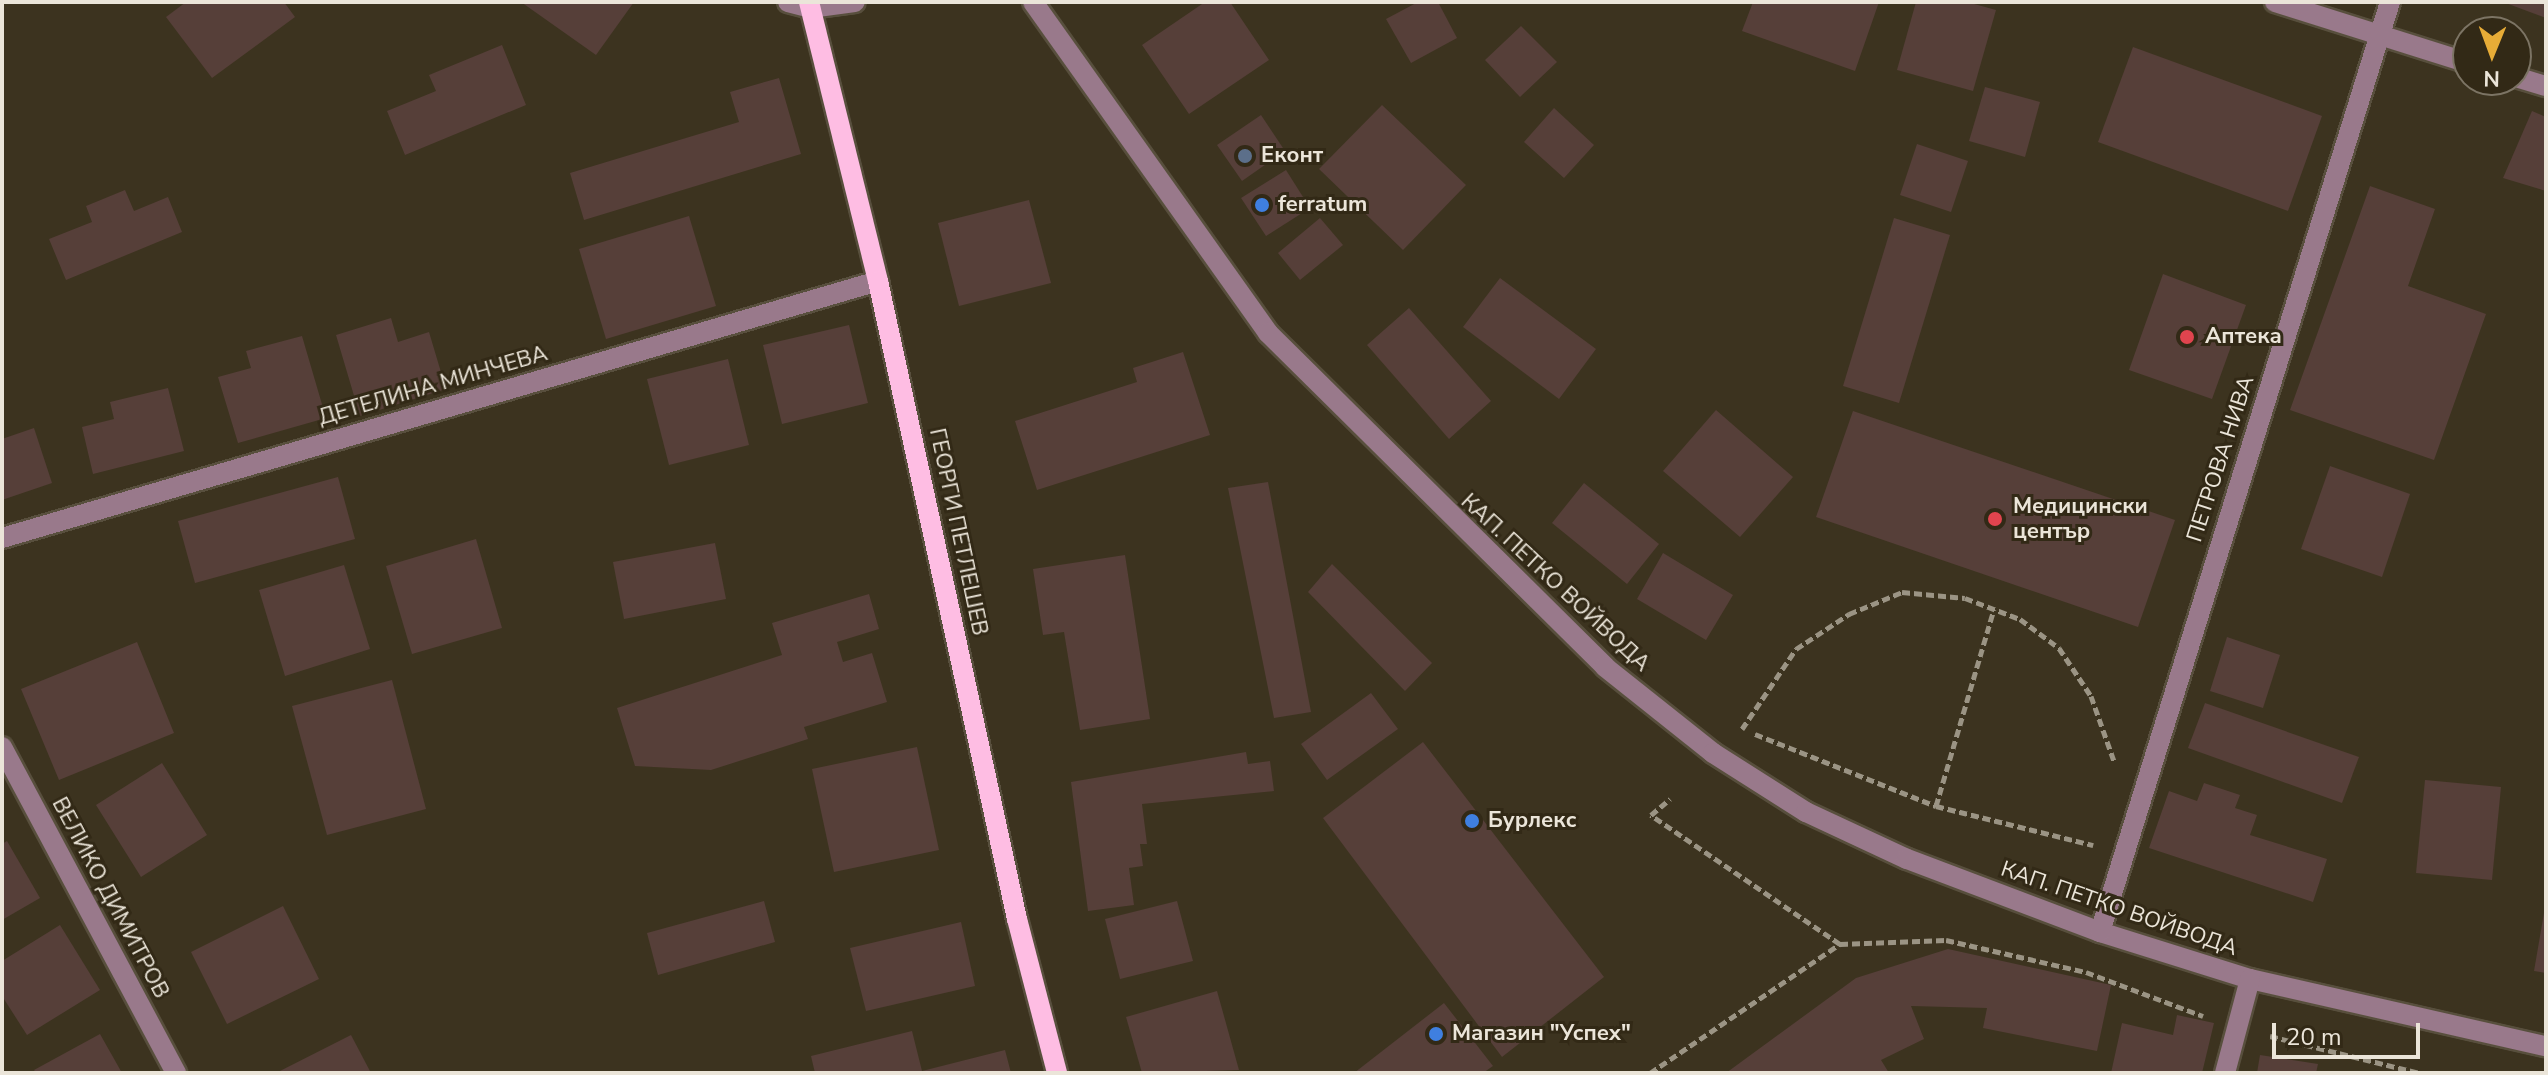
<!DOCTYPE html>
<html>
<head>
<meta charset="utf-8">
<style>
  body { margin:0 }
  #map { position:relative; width:2548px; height:1075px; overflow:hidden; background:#3c331f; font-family:"Nunito Sans",sans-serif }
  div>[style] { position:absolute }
  .building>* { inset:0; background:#563f39 }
  .path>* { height:5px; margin-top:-2.5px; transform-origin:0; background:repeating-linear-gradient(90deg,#9b9484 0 8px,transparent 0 12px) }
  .roads { filter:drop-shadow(2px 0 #584f3d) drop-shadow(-2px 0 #584f3d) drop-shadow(0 2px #584f3d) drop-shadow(0 -2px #584f3d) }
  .minor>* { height:20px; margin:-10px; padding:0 10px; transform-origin:10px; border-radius:10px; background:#99798b }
  .major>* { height:20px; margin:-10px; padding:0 10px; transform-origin:10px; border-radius:10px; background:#febde3 }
  .dots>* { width:22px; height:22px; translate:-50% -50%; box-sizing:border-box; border:4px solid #322916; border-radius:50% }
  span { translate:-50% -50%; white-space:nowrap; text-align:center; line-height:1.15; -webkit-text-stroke:6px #322916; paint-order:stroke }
  .poi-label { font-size:22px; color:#ebe5d9; font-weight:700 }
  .left { translate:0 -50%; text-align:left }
  .street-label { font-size:22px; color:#ebe5d9 }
  .frame { position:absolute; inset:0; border:4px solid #ebe5d9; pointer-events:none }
  .north { position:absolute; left:2452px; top:16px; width:80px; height:80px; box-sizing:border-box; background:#322916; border:2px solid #7c7464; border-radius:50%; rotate:181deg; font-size:22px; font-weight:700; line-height:32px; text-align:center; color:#ebe5d9 }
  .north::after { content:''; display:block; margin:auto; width:28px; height:36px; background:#e7ac37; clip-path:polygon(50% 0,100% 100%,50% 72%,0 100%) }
  .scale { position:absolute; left:2272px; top:1023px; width:148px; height:36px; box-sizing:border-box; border:4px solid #ebe5d9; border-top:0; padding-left:10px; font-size:24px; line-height:28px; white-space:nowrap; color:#ebe5d9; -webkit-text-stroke:6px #322916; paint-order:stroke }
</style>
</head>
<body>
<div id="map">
  <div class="building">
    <div style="clip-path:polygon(186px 2px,284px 2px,295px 17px,212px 78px,166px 17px)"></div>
    <div style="clip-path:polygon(521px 2px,634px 2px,596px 55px)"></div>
    <div style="clip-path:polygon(1205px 2px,1230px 2px,1269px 60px,1189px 114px,1142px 45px)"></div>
    <div style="clip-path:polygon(1418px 2px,1438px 2px,1457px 38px,1411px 63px,1386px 19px)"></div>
    <div style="clip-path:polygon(1753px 2px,1879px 2px,1855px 71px,1742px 31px)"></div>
    <div style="clip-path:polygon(1916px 2px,1967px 2px,1996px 10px,1973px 91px,1897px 70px)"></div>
    <div style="clip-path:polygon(2503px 2px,2546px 2px,2546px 18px)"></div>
    <div style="clip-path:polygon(1521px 26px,1557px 62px,1520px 97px,1485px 60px)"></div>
    <div style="clip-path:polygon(502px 45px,526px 105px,405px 155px,387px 111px,436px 91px,429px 75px)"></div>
    <div style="clip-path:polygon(2133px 47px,2322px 116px,2288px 211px,2098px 142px)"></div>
    <div style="clip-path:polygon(779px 78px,801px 154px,584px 220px,570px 173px,739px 122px,730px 92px)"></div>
    <div style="clip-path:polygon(1985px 87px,2040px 102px,2025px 157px,1969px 141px)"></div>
    <div style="clip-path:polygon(1382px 105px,1466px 185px,1403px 250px,1319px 169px)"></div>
    <div style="clip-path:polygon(1554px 108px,1594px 145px,1564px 178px,1524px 142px)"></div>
    <div style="clip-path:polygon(2532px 111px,2546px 117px,2546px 191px,2503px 178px)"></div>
    <div style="clip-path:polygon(1261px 115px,1285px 151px,1242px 181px,1217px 145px)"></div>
    <div style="clip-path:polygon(1917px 144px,1968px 161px,1951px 212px,1900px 195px)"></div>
    <div style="clip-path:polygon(1286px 170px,1310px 208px,1266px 236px,1241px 198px)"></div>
    <div style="clip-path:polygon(2370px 186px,2435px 209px,2408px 286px,2486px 314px,2434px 460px,2290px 410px)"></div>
    <div style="clip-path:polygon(125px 190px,134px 211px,168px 197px,182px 232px,66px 280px,49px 239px,92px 222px,86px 206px)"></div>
    <div style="clip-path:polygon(1029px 200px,1051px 283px,959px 306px,938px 223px)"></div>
    <div style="clip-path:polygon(689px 216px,716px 306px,606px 339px,579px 249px)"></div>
    <div style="clip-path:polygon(1320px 218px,1343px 245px,1300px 280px,1278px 253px)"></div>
    <div style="clip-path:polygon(1894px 218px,1950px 235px,1899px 403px,1843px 386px)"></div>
    <div style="clip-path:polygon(2163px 274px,2246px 305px,2212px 399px,2129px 370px)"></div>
    <div style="clip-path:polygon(1500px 278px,1596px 349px,1559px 399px,1463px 327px)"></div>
    <div style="clip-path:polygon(1409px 308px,1491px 401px,1449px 439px,1367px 345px)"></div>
    <div style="clip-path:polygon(391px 318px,398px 342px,429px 332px,446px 389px,360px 416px,336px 335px)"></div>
    <div style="clip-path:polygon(849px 325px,868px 403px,782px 424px,763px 345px)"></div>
    <div style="clip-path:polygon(302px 336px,326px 418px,238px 443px,218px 377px,251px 368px,246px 351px)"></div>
    <div style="clip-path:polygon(1183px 352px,1210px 435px,1037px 490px,1015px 421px,1137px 382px,1133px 368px)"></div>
    <div style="clip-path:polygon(728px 359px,749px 445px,669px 465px,647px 379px)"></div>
    <div style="clip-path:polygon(168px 388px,184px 451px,93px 474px,82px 427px,114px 419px,110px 402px)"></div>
    <div style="clip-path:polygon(1716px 410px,1793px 477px,1740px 537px,1663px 471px)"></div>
    <div style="clip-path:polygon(1853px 411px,2175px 520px,2138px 627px,1816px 517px)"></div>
    <div style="clip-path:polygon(34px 428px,52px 483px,2px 500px,2px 439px)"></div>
    <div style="clip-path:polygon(2330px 466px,2410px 494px,2382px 577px,2301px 549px)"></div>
    <div style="clip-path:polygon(338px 477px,355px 539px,195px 583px,178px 521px)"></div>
    <div style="clip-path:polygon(1268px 482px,1311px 712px,1274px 718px,1228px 488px)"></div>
    <div style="clip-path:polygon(1584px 483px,1659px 544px,1627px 584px,1552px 523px)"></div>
    <div style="clip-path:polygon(476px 539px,502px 628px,412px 654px,386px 566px)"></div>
    <div style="clip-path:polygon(715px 543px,726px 599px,624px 619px,613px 562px)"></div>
    <div style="clip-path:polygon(1663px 553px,1733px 595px,1706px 640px,1637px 599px)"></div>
    <div style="clip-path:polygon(1125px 555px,1150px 719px,1080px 730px,1064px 632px,1043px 635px,1033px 569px)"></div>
    <div style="clip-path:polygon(1332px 564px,1432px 663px,1405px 691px,1308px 592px)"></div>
    <div style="clip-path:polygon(344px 565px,370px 649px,285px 676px,259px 590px)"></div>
    <div style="clip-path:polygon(869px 594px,879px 629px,837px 642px,843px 662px,872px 653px,887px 702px,804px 727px,808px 739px,711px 770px,635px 766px,617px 708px,782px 655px,772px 623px)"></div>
    <div style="clip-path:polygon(2227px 637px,2280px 655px,2263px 708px,2210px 691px)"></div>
    <div style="clip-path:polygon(137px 642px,174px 733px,59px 780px,21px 689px)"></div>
    <div style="clip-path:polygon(392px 680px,426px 809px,327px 835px,292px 706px)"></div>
    <div style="clip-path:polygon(1371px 693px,1398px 729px,1327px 780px,1301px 744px)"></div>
    <div style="clip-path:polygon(2205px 703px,2359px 757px,2342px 803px,2188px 748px)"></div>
    <div style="clip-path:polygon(1423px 742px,1604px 977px,1502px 1057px,1323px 818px)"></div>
    <div style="clip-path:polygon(917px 747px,939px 850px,834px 872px,812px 769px)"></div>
    <div style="clip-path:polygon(1246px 752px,1248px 764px,1270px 761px,1274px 791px,1142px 804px,1147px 844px,1140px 844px,1143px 866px,1129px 868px,1134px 905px,1088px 911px,1071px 782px)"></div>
    <div style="clip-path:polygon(162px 763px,207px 835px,141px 877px,96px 805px)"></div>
    <div style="clip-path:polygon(2425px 780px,2501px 787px,2492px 880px,2416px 873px)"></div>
    <div style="clip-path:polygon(2204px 783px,2240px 795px,2235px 808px,2257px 815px,2250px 835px,2327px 859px,2313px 902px,2149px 848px,2169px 791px,2197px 801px)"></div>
    <div style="clip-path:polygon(7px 841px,40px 898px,2px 920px,2px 844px)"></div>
    <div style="clip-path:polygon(764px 901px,775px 942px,658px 975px,647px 933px)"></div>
    <div style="clip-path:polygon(1177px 901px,1193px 961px,1120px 979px,1105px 919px)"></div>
    <div style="clip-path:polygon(283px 906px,319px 979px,227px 1024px,191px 952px)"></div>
    <div style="clip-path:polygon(2544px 913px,2546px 913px,2546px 973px,2534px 971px)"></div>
    <div style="clip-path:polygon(961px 922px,975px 986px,866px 1011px,850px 948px)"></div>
    <div style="clip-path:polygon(60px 925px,100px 990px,27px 1035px,2px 996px,2px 961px)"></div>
    <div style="clip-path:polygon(1948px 949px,2111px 985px,2097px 1051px,1983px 1028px,1987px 1008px,1911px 1006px,1924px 1039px,1881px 1060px,1889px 1073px,1726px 1073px,1856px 978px)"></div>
    <div style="clip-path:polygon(1217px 991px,1239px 1070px,1142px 1073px,1126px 1017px)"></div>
    <div style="clip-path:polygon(1444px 1003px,1493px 1066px,1483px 1073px,1354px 1073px)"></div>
    <div style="clip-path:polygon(2177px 1015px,2214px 1023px,2202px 1073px,2111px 1073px,2122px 1023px,2173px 1035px)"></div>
    <div style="clip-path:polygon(912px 1031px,922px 1071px,1005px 1050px,1011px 1073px,815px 1073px,811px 1056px)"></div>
    <div style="clip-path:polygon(100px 1034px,122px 1073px,36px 1073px,34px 1070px)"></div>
    <div style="clip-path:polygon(351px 1035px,371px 1073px,276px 1073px)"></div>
    <div style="clip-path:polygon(2260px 1055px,2318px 1064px,2316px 1073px,2257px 1073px)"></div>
  </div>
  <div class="path">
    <div style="left:1742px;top:729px;width:97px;rotate:-56deg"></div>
    <div style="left:1796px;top:649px;width:64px;rotate:-33.4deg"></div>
    <div style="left:1849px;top:614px;width:57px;rotate:-22.5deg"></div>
    <div style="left:1902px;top:592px;width:63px;rotate:5.4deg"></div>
    <div style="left:1965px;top:598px;width:59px;rotate:20.9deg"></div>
    <div style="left:2020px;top:619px;width:49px;rotate:36.6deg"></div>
    <div style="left:2059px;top:648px;width:58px;rotate:56.3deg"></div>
    <div style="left:2091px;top:696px;width:69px;rotate:70.5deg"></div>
    <div style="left:1755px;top:734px;width:195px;rotate:21.7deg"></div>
    <div style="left:1936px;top:806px;width:205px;rotate:-73.6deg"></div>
    <div style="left:1936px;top:806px;width:162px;rotate:14deg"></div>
    <div style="left:1840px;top:944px;width:106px;rotate:-2.2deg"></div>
    <div style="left:1946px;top:940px;width:144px;rotate:12.9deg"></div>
    <div style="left:2086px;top:972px;width:125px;rotate:20.6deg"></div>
    <div style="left:2270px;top:1036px;width:154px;rotate:13.9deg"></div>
    <div style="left:1650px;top:1073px;width:230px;rotate:-34.2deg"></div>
    <div style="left:1840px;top:944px;width:229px;rotate:-145.7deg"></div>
    <div style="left:1651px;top:815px;width:25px;rotate:-40deg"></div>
  </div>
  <div class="roads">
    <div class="minor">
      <div style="left:788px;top:2px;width:23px;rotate:15deg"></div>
      <div style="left:810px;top:8px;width:45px;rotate:-7.6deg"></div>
      <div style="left:1033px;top:2px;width:406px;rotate:54.6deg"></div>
      <div style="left:1268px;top:333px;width:474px;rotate:44.7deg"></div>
      <div style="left:1605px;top:667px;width:138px;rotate:38.5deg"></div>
      <div style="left:1713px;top:753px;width:110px;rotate:32.4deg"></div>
      <div style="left:1806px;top:812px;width:111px;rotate:25deg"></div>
      <div style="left:1907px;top:859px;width:206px;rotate:20.7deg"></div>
      <div style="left:2100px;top:932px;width:157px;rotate:17.4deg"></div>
      <div style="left:2250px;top:979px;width:303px;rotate:12.8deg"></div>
      <div style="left:2275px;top:2px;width:202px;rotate:17.5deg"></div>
      <div style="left:2516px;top:77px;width:31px;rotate:17deg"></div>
      <div style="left:2px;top:538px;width:913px;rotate:-16.35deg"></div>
      <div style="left:2px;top:747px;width:370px;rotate:61.9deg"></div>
      <div style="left:2100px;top:932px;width:974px;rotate:-72.68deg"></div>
      <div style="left:2225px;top:1073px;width:97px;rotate:-75.1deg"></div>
    </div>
    <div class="major">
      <div style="left:809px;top:2px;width:287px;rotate:76.1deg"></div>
      <div style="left:878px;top:281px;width:653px;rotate:77.71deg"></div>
      <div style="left:1017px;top:919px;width:159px;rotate:75.4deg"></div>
    </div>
  </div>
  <div class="dots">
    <div style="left:1245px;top:156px;background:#5c6f8a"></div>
    <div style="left:1262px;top:205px;background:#3f7fe0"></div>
    <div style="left:2187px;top:337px;background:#e0444e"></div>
    <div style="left:1995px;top:519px;background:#e0444e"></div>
    <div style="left:1472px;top:821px;background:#3f7fe0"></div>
    <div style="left:1436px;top:1034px;background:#3f7fe0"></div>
  </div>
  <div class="poi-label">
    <span class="left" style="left:1261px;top:156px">Еконт</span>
    <span class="left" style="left:1278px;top:205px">ferratum</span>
    <span class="left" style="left:2205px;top:337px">Аптека</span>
    <span class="left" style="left:2013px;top:519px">Медицински<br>център</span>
    <span class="left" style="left:1488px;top:821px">Бурлекс</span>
    <span class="left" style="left:1452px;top:1034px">Магазин "Успех"</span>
  </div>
  <div class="street-label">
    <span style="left:433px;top:386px;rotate:-16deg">ДЕТЕЛИНА МИНЧЕВА</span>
    <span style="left:2221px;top:459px;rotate:-72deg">ПЕТРОВА НИВА</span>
    <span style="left:958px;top:532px;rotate:78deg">ГЕОРГИ ПЕТЛЕШЕВ</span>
    <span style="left:1555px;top:583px;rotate:43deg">КАП. ПЕТКО ВОЙВОДА</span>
    <span style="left:110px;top:898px;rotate:62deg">ВЕЛИКО ДИМИТРОВ</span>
    <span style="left:2119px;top:909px;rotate:19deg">КАП. ПЕТКО ВОЙВОДА</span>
  </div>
  <div class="frame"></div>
  <div class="north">N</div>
  <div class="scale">20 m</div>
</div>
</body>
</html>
